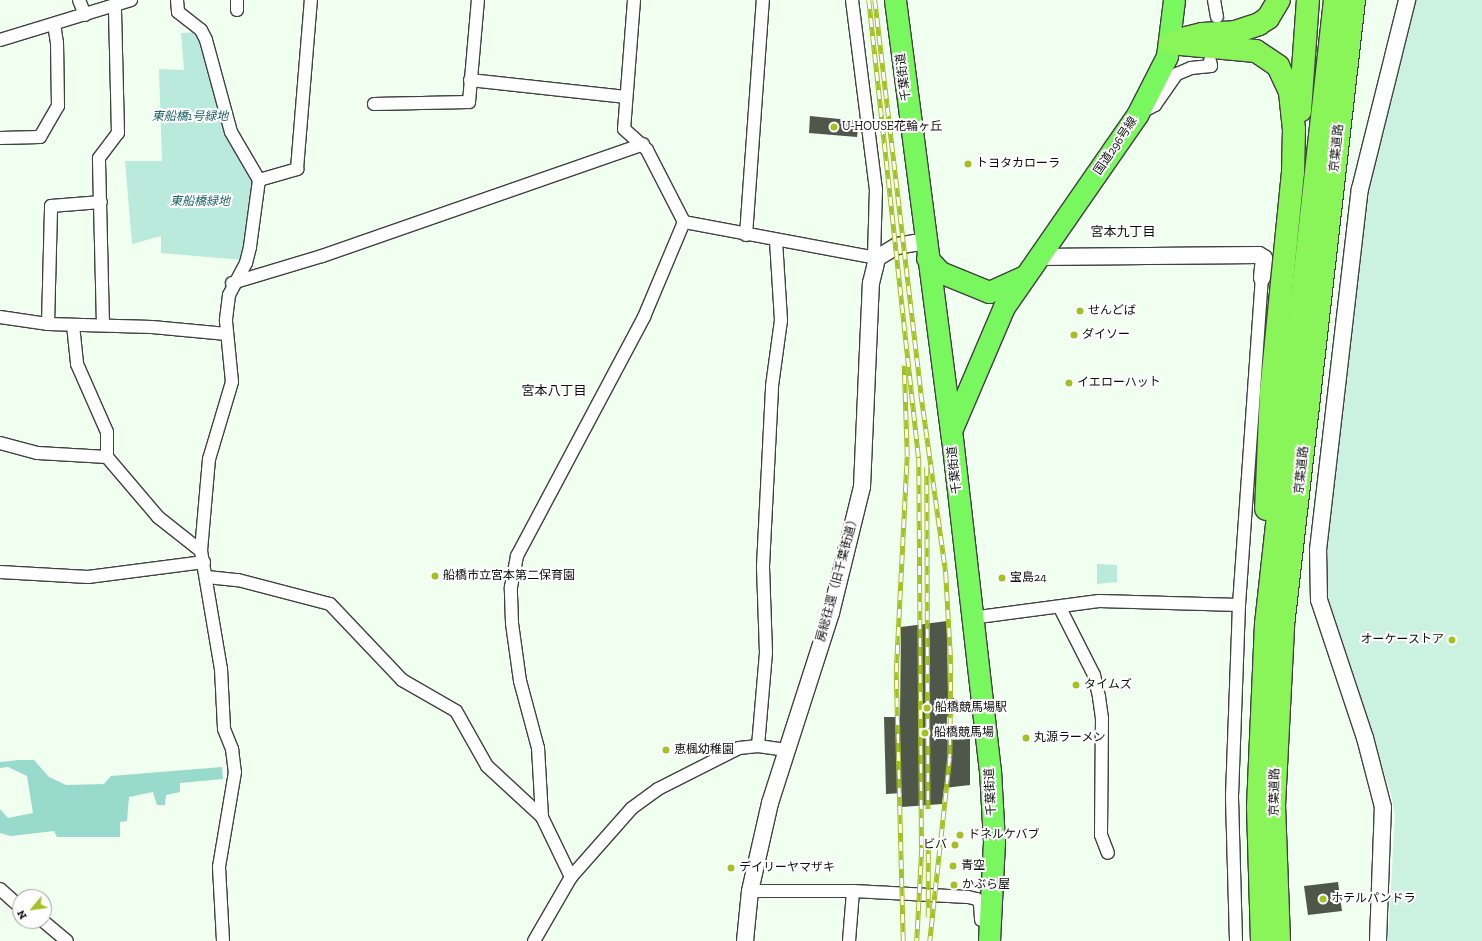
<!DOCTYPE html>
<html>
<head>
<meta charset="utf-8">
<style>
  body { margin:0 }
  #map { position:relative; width:1482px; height:941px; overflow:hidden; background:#f0fff0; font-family:"Zilla Slab","Noto Sans JP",serif }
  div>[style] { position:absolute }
  .green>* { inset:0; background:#b9eadc }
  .forest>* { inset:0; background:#98dbcc }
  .pitch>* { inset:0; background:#cbf1e1 }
  .building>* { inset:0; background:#4f574b }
  .roads { filter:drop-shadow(1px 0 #414141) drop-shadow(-1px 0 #414141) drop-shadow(0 1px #414141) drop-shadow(0 -1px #414141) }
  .minor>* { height:12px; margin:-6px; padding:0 6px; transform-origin:6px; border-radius:6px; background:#fff }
  .tertiary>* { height:16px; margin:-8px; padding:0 8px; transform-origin:8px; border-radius:8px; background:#fff }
  .trunk>* { height:21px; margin:-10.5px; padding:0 10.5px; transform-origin:10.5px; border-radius:10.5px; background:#78f75f }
  .motorway>* { height:22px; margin:-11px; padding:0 11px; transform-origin:11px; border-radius:11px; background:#89f558 }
  .rail>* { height:4.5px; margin-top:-2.25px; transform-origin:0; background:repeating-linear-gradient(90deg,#fff 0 9px,#a3c025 0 18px); box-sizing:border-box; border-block:1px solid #a3c025 }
  .dots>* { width:11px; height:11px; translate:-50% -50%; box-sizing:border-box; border:2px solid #fff; border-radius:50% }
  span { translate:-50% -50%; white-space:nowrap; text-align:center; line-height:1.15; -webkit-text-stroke:4px #fff; paint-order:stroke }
  .street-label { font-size:12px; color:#0e0e0e }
  .park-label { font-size:12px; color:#1e6567; font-style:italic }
  .poi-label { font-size:12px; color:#0e0e0e }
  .left { translate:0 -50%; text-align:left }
  .right { translate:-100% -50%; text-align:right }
  .neighbourhood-label { font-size:13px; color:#0e0e0e }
  .north { position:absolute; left:12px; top:889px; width:40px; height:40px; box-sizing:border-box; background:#fff; border:1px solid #9f9f9f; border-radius:50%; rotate:241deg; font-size:11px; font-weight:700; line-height:16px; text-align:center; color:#0e0e0e }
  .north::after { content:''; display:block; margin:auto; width:14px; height:18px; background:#a3c025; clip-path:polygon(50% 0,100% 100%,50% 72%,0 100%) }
</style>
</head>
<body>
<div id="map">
  <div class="green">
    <div style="clip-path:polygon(197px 32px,227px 134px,254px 180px,243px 260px,161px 253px,161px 236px,132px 244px,125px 161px,162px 161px,159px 69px,184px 70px,181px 33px)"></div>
    <div style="clip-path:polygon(1097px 564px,1117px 565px,1117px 582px,1097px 584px)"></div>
  </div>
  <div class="forest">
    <div style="clip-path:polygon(19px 760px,34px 760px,49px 777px,66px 785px,104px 784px,111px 776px,222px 767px,223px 779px,180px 783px,180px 792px,166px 795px,165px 805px,157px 805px,153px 792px,129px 797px,127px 821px,120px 822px,120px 837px,57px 837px,54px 831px,11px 836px,0 833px,0 809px,8px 818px,33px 813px,27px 776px,8px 767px,0 768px,0 762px)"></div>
  </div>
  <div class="pitch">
    <div style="clip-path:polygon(1413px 0,1482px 0,1482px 941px,1388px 941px,1395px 816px,1391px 793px,1325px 595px,1323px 564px,1346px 377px,1361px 215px)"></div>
  </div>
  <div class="building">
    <div style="clip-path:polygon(810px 116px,859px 121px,857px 137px,809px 133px)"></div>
    <div style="clip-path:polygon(947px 621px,948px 698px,954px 698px,954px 714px,947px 717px,946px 740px,970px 739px,970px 785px,944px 788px,942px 804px,902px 807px,902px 793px,886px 794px,884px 717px,900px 717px,901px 627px)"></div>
    <div style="clip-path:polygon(1338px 882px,1342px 911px,1308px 915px,1304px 886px)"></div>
  </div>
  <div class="roads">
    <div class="minor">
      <div style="left:79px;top:0;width:16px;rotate:68deg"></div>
      <div style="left:177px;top:0;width:12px;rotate:85deg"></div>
      <div style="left:178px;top:12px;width:29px;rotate:38deg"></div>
      <div style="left:201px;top:30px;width:11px;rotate:63deg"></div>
      <div style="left:206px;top:40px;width:95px;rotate:74.8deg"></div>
      <div style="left:231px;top:132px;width:56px;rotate:59.7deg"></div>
      <div style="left:259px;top:180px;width:68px;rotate:97.7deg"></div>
      <div style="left:250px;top:247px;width:16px;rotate:104deg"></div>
      <div style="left:246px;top:263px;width:36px;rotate:118deg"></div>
      <div style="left:229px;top:295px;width:26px;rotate:97deg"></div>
      <div style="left:226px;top:321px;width:61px;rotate:84.4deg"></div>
      <div style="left:232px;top:382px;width:80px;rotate:106.6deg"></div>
      <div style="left:209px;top:459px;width:92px;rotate:95deg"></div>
      <div style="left:201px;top:551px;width:120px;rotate:80.4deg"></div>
      <div style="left:221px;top:669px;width:60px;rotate:87.1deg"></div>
      <div style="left:224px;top:729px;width:22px;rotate:68deg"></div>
      <div style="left:232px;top:749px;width:23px;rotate:83deg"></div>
      <div style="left:235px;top:772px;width:96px;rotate:99.6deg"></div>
      <div style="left:219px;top:867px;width:74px;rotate:86.9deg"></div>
      <div style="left:634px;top:0;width:129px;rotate:94.4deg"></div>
      <div style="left:624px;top:129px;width:31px;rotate:42deg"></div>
      <div style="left:647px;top:150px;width:81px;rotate:62.8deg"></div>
      <div style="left:684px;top:222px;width:196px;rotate:10.6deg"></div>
      <div style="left:852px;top:0;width:191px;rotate:82.8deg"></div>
      <div style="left:876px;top:189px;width:66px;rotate:91.7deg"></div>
      <div style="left:1214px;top:0;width:17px;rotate:80deg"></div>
      <div style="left:237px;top:10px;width:10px;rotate:-90deg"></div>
      <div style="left:0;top:40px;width:137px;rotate:-17deg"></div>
      <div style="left:470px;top:80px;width:157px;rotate:6.2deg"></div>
      <div style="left:374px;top:104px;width:95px;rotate:-1.2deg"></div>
      <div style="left:469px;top:102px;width:102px;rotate:-85deg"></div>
      <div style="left:1140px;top:113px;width:17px;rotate:-28deg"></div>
      <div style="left:1155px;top:105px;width:38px;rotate:-55deg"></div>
      <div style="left:1177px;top:74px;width:15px;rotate:-23deg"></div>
      <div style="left:1191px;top:68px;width:20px;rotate:-6deg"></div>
      <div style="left:1211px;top:66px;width:5px;rotate:-101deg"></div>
      <div style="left:0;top:138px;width:40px;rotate:-1.4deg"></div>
      <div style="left:40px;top:137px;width:36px;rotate:-60deg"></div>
      <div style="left:58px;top:106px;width:63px;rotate:-90.9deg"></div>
      <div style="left:57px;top:43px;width:18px;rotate:-99deg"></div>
      <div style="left:259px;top:180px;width:40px;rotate:-16deg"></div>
      <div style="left:297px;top:169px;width:170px;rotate:-85.3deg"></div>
      <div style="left:746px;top:235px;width:236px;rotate:-85.9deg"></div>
      <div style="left:232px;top:283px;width:94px;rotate:-16.7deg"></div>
      <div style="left:322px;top:256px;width:340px;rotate:-19.2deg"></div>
      <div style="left:0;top:317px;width:49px;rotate:8.3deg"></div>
      <div style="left:48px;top:324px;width:104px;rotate:1.7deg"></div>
      <div style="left:152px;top:327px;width:75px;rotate:5.3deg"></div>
      <div style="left:48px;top:324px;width:118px;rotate:-88.5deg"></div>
      <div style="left:51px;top:206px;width:50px;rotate:-4.6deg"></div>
      <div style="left:73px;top:325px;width:39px;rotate:84deg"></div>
      <div style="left:77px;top:364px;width:74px;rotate:66.2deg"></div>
      <div style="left:107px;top:432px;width:25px;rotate:90deg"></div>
      <div style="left:103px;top:325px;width:167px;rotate:-91.4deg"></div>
      <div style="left:99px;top:158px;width:31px;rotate:-53deg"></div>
      <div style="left:118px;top:133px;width:127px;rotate:-91.4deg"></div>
      <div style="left:0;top:443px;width:39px;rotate:15deg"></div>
      <div style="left:38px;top:453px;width:69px;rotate:3.3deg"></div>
      <div style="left:107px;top:457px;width:79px;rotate:49.6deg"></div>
      <div style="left:158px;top:517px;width:55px;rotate:38.3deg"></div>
      <div style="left:0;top:572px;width:88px;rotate:3.3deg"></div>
      <div style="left:88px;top:577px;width:117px;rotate:-7.4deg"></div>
      <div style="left:207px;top:577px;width:31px;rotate:6deg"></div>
      <div style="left:238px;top:580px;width:95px;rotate:14.6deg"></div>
      <div style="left:330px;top:604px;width:105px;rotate:46.5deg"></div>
      <div style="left:402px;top:680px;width:62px;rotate:29.9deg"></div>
      <div style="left:456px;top:711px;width:63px;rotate:60.6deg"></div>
      <div style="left:487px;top:766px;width:75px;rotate:42.8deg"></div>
      <div style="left:542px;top:817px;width:67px;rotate:64.2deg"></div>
      <div style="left:1060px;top:608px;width:75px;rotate:63.1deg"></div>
      <div style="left:1094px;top:675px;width:23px;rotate:77deg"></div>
      <div style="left:1099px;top:697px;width:21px;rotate:82deg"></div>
      <div style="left:1102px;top:718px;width:117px;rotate:90.5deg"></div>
      <div style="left:1101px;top:835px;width:19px;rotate:69deg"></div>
      <div style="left:971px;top:618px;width:129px;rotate:-7.6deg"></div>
      <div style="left:1099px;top:601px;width:140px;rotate:1.6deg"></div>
      <div style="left:758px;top:746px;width:93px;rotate:-85.1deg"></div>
      <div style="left:766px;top:653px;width:87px;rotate:-92deg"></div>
      <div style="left:763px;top:566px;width:180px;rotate:-87.1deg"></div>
      <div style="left:772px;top:386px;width:67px;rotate:-82.2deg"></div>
      <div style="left:781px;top:320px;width:79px;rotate:-93.6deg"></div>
      <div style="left:542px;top:817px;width:69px;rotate:-93.3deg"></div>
      <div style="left:538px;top:748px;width:69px;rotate:-105deg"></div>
      <div style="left:520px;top:681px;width:59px;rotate:-97.9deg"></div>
      <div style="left:512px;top:623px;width:36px;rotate:-92deg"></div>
      <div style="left:511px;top:587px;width:32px;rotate:-79deg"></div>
      <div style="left:517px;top:556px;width:271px;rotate:-62deg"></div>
      <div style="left:644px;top:317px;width:103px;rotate:-67.2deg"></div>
      <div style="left:0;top:889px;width:27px;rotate:42deg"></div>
      <div style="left:750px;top:891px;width:103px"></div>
      <div style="left:853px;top:891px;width:115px;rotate:3deg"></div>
      <div style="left:968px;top:897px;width:9px;rotate:13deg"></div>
      <div style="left:977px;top:899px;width:6px;rotate:59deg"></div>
      <div style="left:980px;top:904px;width:16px;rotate:86deg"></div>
      <div style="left:43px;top:921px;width:31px;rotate:40deg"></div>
      <div style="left:534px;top:941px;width:74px;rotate:-60deg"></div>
      <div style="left:571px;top:877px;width:92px;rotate:-48.5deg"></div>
      <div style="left:632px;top:808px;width:32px;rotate:-36deg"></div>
      <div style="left:658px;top:789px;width:91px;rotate:-26.8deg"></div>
      <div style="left:739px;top:748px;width:19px;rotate:-6deg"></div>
      <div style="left:758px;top:746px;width:27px;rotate:8deg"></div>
      <div style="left:849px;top:941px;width:50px;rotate:-85.4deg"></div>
      <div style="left:1236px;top:941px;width:145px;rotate:-91.6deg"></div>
      <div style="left:1232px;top:796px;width:191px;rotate:-87.9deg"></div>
      <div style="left:1239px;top:605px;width:328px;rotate:-86deg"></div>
    </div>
    <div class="tertiary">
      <div style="left:1037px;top:257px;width:222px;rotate:-0.5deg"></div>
      <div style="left:1259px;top:255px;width:6px;rotate:31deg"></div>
      <div style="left:1264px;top:258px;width:20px;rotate:96deg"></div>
      <div style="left:745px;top:941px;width:50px;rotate:-84.3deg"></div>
      <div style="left:750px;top:891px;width:90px;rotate:-77.2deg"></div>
      <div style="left:770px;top:803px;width:200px;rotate:-72.2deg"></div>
      <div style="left:831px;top:613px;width:130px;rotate:-76.2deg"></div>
      <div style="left:862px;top:487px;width:204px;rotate:-87.5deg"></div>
      <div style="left:871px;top:283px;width:16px;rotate:-76deg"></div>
      <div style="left:875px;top:267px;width:9px;rotate:-77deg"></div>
      <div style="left:877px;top:258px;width:23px;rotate:-31deg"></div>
      <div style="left:897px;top:246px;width:27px;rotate:-10deg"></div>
      <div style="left:1378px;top:941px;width:134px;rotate:-87.9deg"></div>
      <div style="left:1383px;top:807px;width:71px;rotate:-104.6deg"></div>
      <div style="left:1365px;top:738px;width:145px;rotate:-108.4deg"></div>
      <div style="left:1319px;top:600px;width:50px;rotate:-91.1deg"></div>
      <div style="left:1318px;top:550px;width:363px;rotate:-83.4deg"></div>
      <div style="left:1360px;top:189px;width:195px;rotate:-76deg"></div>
    </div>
    <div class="trunk">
      <div style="left:895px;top:0;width:442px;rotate:82.6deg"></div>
      <div style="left:952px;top:438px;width:334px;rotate:83.5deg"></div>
      <div style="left:990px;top:770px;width:72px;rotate:86.8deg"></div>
      <div style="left:994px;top:842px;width:99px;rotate:92.9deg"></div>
      <div style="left:927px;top:258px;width:19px;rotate:47deg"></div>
      <div style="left:940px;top:272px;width:53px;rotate:22.2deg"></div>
      <div style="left:989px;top:292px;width:37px;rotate:-24deg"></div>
      <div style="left:951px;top:431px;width:135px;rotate:-66.9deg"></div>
      <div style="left:1004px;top:307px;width:234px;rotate:-55.3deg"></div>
      <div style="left:1137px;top:115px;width:66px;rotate:-63deg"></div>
      <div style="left:1167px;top:56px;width:56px;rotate:-82.9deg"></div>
    </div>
    <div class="motorway">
      <div style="left:1186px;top:38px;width:16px;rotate:-14deg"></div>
      <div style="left:1202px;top:34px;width:33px;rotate:-3deg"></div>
      <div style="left:1235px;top:32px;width:25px;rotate:-18deg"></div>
      <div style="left:1259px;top:24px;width:11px;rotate:-34deg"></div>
      <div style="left:1268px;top:18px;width:21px;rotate:-59deg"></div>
      <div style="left:1170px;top:43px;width:86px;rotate:5.3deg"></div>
      <div style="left:1256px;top:51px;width:27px;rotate:34deg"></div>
      <div style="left:1278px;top:66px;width:29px;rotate:65deg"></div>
      <div style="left:1290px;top:92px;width:37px;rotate:84deg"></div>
      <div style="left:1294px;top:129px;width:43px;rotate:91.3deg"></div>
      <div style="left:1293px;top:172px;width:221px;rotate:95.7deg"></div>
      <div style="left:1271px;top:392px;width:117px;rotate:92.4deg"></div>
      <div style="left:1300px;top:111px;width:111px;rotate:-85.9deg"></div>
      <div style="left:1262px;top:941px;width:134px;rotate:-91.7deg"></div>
      <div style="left:1258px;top:807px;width:183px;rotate:-87.5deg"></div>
      <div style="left:1266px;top:624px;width:628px;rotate:-83.69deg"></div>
      <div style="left:1279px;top:941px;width:135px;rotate:-92.1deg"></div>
      <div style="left:1274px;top:806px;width:180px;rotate:-87.1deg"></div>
      <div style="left:1283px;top:626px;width:630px;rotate:-83.53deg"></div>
    </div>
  </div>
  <div class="rail">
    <div style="left:869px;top:0;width:461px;rotate:83.8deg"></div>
    <div style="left:919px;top:458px;width:390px;rotate:89.6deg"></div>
    <div style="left:922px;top:848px;width:93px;rotate:93.1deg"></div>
    <div style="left:875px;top:0;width:396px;rotate:83.3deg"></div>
    <div style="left:921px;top:393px;width:183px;rotate:82.1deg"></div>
    <div style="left:946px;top:574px;width:90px;rotate:86.8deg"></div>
    <div style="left:951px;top:664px;width:93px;rotate:90.6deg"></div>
    <div style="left:950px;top:757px;width:185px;rotate:96.2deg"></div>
    <div style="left:927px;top:467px;width:342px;rotate:89.8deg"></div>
    <div style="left:928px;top:917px;width:70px;rotate:-90deg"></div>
    <div style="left:903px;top:941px;width:269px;rotate:-91.5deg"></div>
    <div style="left:896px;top:672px;width:216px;rotate:-87.1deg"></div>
    <div style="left:907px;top:456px;width:91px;rotate:-91.9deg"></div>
  </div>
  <div class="dots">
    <div style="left:834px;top:127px;background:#a3c025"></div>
    <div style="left:968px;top:164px;background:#a3c025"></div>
    <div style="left:1080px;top:311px;background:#a3c025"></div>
    <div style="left:1074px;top:335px;background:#a3c025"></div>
    <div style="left:1069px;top:383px;background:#a3c025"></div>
    <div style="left:435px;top:576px;background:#a3c025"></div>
    <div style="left:1002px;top:578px;background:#a3c025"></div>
    <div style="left:1452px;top:640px;background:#a3c025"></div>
    <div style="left:1076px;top:685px;background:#a3c025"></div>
    <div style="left:927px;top:708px;background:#a3c025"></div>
    <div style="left:925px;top:733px;background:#a3c025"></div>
    <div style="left:1026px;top:738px;background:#a3c025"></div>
    <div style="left:666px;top:750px;background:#a3c025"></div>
    <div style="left:960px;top:835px;background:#a3c025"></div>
    <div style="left:955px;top:845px;background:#a3c025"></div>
    <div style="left:953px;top:866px;background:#a3c025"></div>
    <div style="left:731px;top:868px;background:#a3c025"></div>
    <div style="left:954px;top:885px;background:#a3c025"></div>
    <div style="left:1323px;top:899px;background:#a3c025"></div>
  </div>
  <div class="street-label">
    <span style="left:904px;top:77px;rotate:-97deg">千葉街道</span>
    <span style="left:1116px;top:146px;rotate:-56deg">国道296号線</span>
    <span style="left:1337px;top:148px;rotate:-84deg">京葉道路</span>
    <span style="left:955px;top:470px;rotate:-96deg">千葉街道</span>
    <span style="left:1302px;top:470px;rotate:-84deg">京葉道路</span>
    <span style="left:838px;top:578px;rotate:-75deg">房総往還（旧千葉街道）</span>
    <span style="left:991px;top:792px;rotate:-93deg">千葉街道</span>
    <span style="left:1275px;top:792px;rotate:-89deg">京葉道路</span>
  </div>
  <div class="park-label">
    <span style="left:190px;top:117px">東船橋1号緑地</span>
    <span style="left:200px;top:202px">東船橋緑地</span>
  </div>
  <div class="poi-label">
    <span class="left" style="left:842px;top:127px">U-HOUSE花輪ヶ丘</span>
    <span class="left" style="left:976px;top:164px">トヨタカローラ</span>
    <span class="left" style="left:1088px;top:311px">せんどば</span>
    <span class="left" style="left:1082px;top:335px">ダイソー</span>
    <span class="left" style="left:1077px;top:383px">イエローハット</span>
    <span class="left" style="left:443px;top:576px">船橋市立宮本第二保育園</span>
    <span class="left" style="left:1010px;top:578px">宝島24</span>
    <span class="right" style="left:1444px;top:640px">オーケーストア</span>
    <span class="left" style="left:1084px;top:685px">タイムズ</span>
    <span class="left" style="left:935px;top:708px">船橋競馬場駅</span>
    <span class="left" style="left:934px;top:733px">船橋競馬場</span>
    <span class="left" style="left:1034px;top:738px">丸源ラーメン</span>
    <span class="left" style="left:674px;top:750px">恵楓幼稚園</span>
    <span class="left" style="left:968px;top:835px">ドネルケバブ</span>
    <span class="right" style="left:947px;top:845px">ビバ</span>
    <span class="left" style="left:961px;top:866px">青空</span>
    <span class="left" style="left:739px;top:868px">デイリーヤマザキ</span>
    <span class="left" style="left:962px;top:885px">かぶら屋</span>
    <span class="left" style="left:1331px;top:899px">ホテルパンドラ</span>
  </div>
  <div class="neighbourhood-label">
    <span style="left:1123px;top:232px">宮本九丁目</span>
    <span style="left:554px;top:391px">宮本八丁目</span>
  </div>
  <div class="north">N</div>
</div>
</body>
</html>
